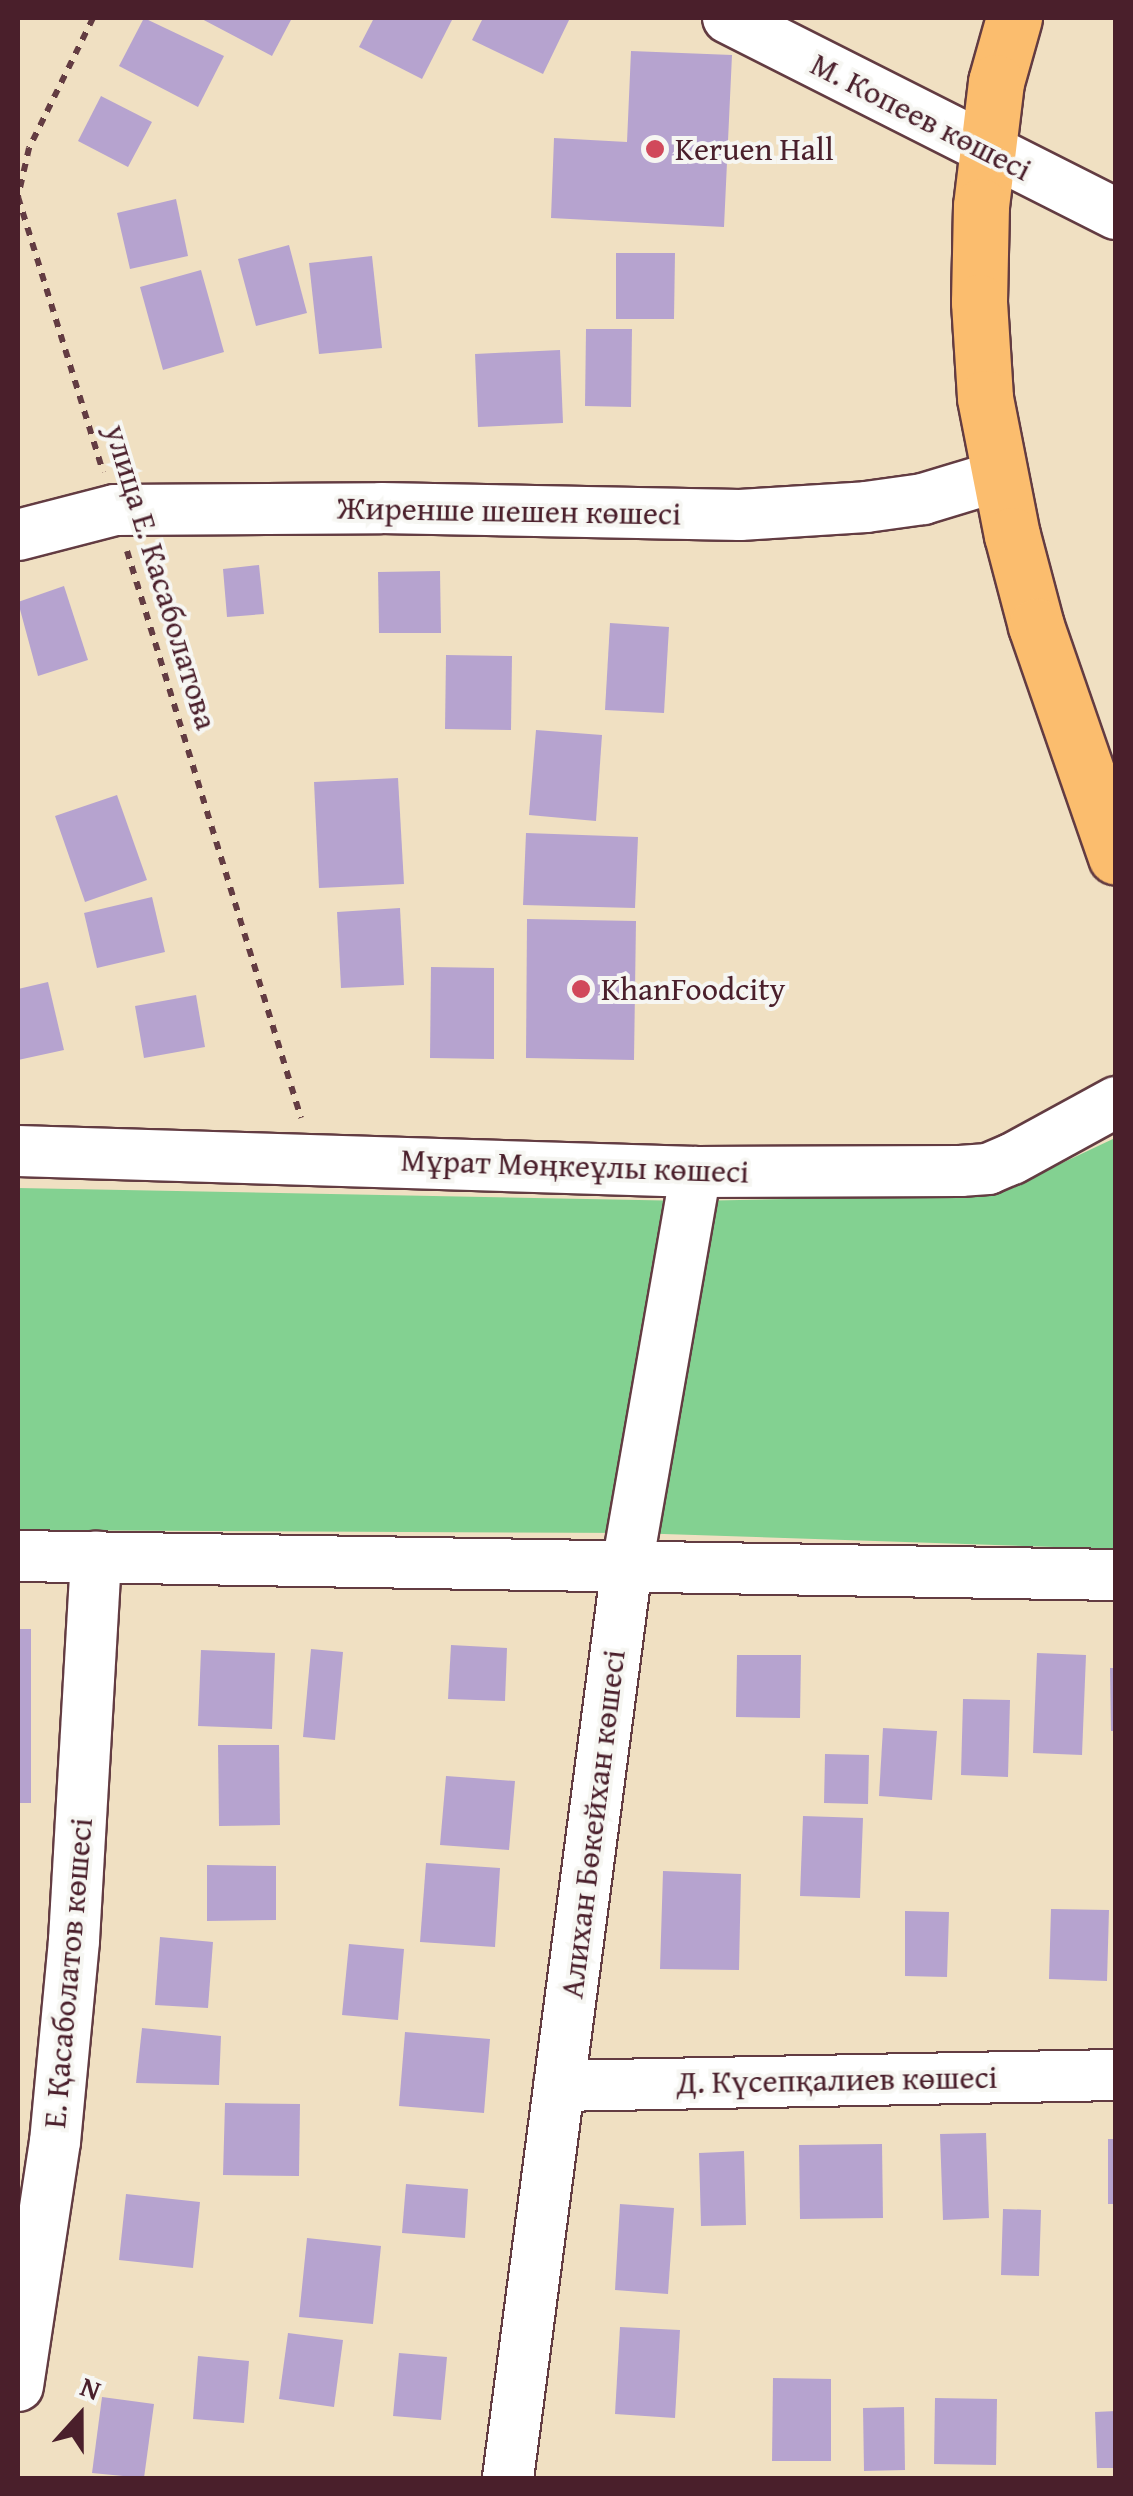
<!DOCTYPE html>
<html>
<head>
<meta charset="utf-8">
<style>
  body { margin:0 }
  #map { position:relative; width:1133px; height:2496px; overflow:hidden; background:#f0e0c2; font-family:"Gentium Book Plus",serif }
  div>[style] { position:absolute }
  .green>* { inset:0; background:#83d191 }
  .building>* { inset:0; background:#b6a3cf }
  .path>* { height:6px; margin-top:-3px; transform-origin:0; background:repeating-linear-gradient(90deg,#633c42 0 8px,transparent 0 16px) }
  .roads { filter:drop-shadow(2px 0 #633c42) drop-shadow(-2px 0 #633c42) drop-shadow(0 2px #633c42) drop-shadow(0 -2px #633c42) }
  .minor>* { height:50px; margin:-25px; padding:0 25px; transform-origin:25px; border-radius:25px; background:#fff }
  .major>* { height:55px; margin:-27.5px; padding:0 27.5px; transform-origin:27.5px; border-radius:27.5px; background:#fbbd6e }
  .dots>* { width:28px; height:28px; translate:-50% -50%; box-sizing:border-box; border:5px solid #f6f6f2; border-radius:50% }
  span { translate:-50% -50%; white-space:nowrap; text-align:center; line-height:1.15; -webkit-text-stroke:8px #f6f6f2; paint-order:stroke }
  .street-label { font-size:32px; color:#4a1f2b }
  .poi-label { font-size:32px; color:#4a1f2b }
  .left { translate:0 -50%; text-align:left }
  .frame { position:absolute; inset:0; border:20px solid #4a1f2b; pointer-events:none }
  .north { position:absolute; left:30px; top:2366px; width:100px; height:100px; -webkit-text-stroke:8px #f6f6f2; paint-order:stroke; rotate:21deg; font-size:28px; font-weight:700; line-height:40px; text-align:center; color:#4a1f2b }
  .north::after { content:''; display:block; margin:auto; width:35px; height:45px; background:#4a1f2b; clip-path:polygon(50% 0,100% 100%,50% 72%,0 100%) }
</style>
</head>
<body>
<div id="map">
  <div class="green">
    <div style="clip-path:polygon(1115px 1138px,1115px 1549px,633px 1533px,18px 1530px,18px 1188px,691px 1201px,994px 1195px)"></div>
  </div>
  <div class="building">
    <div style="clip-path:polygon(144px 18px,224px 56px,198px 107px,119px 66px)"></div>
    <div style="clip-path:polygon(200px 18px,292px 18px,272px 56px)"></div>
    <div style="clip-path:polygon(374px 18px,453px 18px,422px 79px,359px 47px)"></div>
    <div style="clip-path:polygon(483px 18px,570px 18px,543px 74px,472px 40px)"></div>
    <div style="clip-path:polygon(631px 51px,732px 55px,724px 227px,551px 218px,554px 138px,627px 142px)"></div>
    <div style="clip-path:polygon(101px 96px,152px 122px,128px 167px,78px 141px)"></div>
    <div style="clip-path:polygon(176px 199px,188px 256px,130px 269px,117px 213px)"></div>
    <div style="clip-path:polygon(289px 245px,307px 313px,256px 326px,238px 259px)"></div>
    <div style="clip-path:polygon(616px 253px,675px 253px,674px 319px,616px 319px)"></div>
    <div style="clip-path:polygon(372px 256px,382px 348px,319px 354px,309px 263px)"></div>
    <div style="clip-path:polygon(201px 270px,224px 352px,163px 370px,140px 287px)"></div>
    <div style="clip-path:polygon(586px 329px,632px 329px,631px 407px,585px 406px)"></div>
    <div style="clip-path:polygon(560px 350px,563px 423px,478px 427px,475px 354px)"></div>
    <div style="clip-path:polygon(259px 565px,264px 614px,227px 617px,223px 569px)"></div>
    <div style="clip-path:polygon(440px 571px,441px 633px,379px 633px,378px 572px)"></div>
    <div style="clip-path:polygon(64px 586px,88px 660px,38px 676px,18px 602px)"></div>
    <div style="clip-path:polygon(610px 623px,669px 627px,664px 713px,605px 710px)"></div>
    <div style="clip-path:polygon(446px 655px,512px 656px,511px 730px,445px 729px)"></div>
    <div style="clip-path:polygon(536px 730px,602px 735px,596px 821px,529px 815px)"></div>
    <div style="clip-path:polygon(398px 778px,404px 884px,319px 888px,314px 782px)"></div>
    <div style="clip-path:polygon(117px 795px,147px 880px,85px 902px,55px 816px)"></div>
    <div style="clip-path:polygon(526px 833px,638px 837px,635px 908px,523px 905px)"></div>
    <div style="clip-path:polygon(152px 897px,165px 952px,97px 968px,84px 913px)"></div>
    <div style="clip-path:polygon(400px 908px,404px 985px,341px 988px,337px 912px)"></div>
    <div style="clip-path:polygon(527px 919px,636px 921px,634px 1060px,526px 1058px)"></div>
    <div style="clip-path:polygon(431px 967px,494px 968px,494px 1059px,430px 1058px)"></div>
    <div style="clip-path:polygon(48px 982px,64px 1050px,18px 1060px,18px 989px)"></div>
    <div style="clip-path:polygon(196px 995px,205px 1047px,144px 1058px,135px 1006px)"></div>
    <div style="clip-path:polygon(18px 1629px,31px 1629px,31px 1803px,18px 1803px)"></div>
    <div style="clip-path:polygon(451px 1645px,507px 1648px,505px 1701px,448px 1699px)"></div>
    <div style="clip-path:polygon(311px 1649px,343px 1652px,335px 1740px,303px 1737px)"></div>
    <div style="clip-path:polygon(201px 1650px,275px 1653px,272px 1729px,198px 1726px)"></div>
    <div style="clip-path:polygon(1037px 1653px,1086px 1655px,1082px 1755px,1033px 1753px)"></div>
    <div style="clip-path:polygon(737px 1655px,801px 1655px,800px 1718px,736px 1717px)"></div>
    <div style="clip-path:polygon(1110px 1668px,1116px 1668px,1116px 1731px,1111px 1731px)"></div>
    <div style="clip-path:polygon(963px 1699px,1010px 1700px,1008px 1777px,961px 1775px)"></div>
    <div style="clip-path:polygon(883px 1728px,937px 1731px,932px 1800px,879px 1796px)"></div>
    <div style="clip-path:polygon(218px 1745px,279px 1745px,280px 1825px,219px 1826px)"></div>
    <div style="clip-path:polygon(825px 1754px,869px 1755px,868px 1804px,824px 1803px)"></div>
    <div style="clip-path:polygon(446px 1776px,515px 1781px,509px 1850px,440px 1845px)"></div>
    <div style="clip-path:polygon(803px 1816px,863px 1818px,860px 1898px,800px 1896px)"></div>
    <div style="clip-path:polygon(426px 1863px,500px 1868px,495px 1947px,420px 1942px)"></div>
    <div style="clip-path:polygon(207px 1865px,276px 1866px,276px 1920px,207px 1921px)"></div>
    <div style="clip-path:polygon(663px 1871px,741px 1874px,739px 1970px,660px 1969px)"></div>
    <div style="clip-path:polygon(1051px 1909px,1109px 1910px,1107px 1981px,1049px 1979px)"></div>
    <div style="clip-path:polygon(905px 1911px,949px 1912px,947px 1977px,905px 1976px)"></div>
    <div style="clip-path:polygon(160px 1937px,213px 1942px,208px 2008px,155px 2005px)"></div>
    <div style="clip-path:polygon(349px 1944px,404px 1949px,398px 2020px,342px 2015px)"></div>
    <div style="clip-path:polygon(142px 2028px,221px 2036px,219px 2085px,136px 2083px)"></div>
    <div style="clip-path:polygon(405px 2032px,490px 2039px,484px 2113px,399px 2106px)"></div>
    <div style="clip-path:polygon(225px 2103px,300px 2104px,299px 2176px,223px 2175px)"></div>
    <div style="clip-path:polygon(986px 2133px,989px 2218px,943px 2220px,940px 2134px)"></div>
    <div style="clip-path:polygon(1108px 2139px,1116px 2139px,1116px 2204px,1108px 2204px)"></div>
    <div style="clip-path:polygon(882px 2144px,883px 2218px,800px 2219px,799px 2145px)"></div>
    <div style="clip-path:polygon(744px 2151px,746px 2225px,701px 2226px,699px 2153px)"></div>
    <div style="clip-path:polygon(406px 2184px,468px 2189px,465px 2238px,402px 2233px)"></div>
    <div style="clip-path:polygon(126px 2194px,200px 2202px,193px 2268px,119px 2260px)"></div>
    <div style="clip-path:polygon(620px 2204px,674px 2208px,668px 2294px,615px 2290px)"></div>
    <div style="clip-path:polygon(1003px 2209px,1041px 2210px,1039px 2276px,1001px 2275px)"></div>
    <div style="clip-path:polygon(307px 2238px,381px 2246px,373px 2324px,299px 2317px)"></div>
    <div style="clip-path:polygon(620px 2327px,680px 2330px,675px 2418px,615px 2414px)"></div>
    <div style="clip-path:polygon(288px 2333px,343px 2340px,334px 2407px,279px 2399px)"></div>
    <div style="clip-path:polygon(399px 2353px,447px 2357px,441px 2420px,393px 2416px)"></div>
    <div style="clip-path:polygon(198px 2356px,249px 2361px,244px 2423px,193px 2419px)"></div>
    <div style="clip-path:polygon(773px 2378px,831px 2379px,831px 2461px,772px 2461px)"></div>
    <div style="clip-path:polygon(102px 2397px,154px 2404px,144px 2478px,92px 2473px)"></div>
    <div style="clip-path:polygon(935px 2398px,997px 2399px,996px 2465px,934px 2464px)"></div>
    <div style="clip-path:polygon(904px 2407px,905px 2470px,864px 2471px,863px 2408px)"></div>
    <div style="clip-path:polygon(1116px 2411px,1116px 2468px,1097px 2468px,1095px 2412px)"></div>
  </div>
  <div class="path">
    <div style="left:93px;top:18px;width:145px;rotate:116.2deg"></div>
    <div style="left:29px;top:148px;width:50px;rotate:102.7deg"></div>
    <div style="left:18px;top:197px;width:288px;rotate:72.8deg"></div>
    <div style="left:127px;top:551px;width:593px;rotate:72.94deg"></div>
  </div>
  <div class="roads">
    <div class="minor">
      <div style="left:728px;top:18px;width:435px;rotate:26.8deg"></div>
      <div style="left:18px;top:535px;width:100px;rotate:-14.5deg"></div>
      <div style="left:115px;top:510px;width:266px;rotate:-0.4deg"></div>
      <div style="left:381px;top:508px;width:359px;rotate:1.1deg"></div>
      <div style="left:740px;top:515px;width:126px;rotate:-3.6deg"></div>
      <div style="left:866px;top:507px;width:58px;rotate:-8deg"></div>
      <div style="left:923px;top:499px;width:79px;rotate:-16.8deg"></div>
      <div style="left:18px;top:1151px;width:678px;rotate:1.77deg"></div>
      <div style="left:696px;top:1172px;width:264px;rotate:-0.2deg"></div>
      <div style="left:960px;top:1171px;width:28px;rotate:-4deg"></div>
      <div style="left:988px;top:1169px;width:26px;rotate:-23deg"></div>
      <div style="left:1012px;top:1159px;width:119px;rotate:-28.7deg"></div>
      <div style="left:18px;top:1556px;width:1098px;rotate:0.99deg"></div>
      <div style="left:559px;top:2086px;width:557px;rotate:-1.13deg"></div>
      <div style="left:18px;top:2386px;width:247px;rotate:-81.4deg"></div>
      <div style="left:55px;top:2142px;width:203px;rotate:-84.6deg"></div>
      <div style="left:74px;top:1940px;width:384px;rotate:-86.7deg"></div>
      <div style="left:508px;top:2478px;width:920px;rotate:-82.57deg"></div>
      <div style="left:627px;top:1566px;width:400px;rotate:-80.1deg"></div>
    </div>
    <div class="major">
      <div style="left:1014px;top:18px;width:66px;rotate:105.7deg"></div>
      <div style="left:996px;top:82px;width:125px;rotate:96.9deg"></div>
      <div style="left:981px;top:206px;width:96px;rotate:91.2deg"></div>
      <div style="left:979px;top:302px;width:96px;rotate:86.4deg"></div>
      <div style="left:985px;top:398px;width:140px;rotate:78.9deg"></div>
      <div style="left:1012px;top:535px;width:94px;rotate:75.2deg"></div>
      <div style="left:1036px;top:626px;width:244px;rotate:70.9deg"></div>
    </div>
  </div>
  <div class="dots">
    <div style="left:655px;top:149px;background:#d1495b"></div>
    <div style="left:581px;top:989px;background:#d1495b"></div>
  </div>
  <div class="street-label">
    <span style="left:921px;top:117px;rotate:27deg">М. Копеев көшесі</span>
    <span style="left:509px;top:511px;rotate:1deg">Жиренше шешен көшесі</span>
    <span style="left:161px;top:577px;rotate:73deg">улица Е. Касаболатова</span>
    <span style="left:575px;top:1166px;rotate:2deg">Мұрат Мөңкеұлы көшесі</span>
    <span style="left:593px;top:1824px;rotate:-83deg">Алихан Бөкейхан көшесі</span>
    <span style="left:68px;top:1973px;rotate:-85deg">Е. Қасаболатов көшесі</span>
    <span style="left:837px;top:2080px;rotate:-1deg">Д. Күсепқалиев көшесі</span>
  </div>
  <div class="poi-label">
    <span class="left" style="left:675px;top:149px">Keruen Hall</span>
    <span class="left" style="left:601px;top:989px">KhanFoodcity</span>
  </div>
  <div class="frame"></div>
  <div class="north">N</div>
</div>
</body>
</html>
